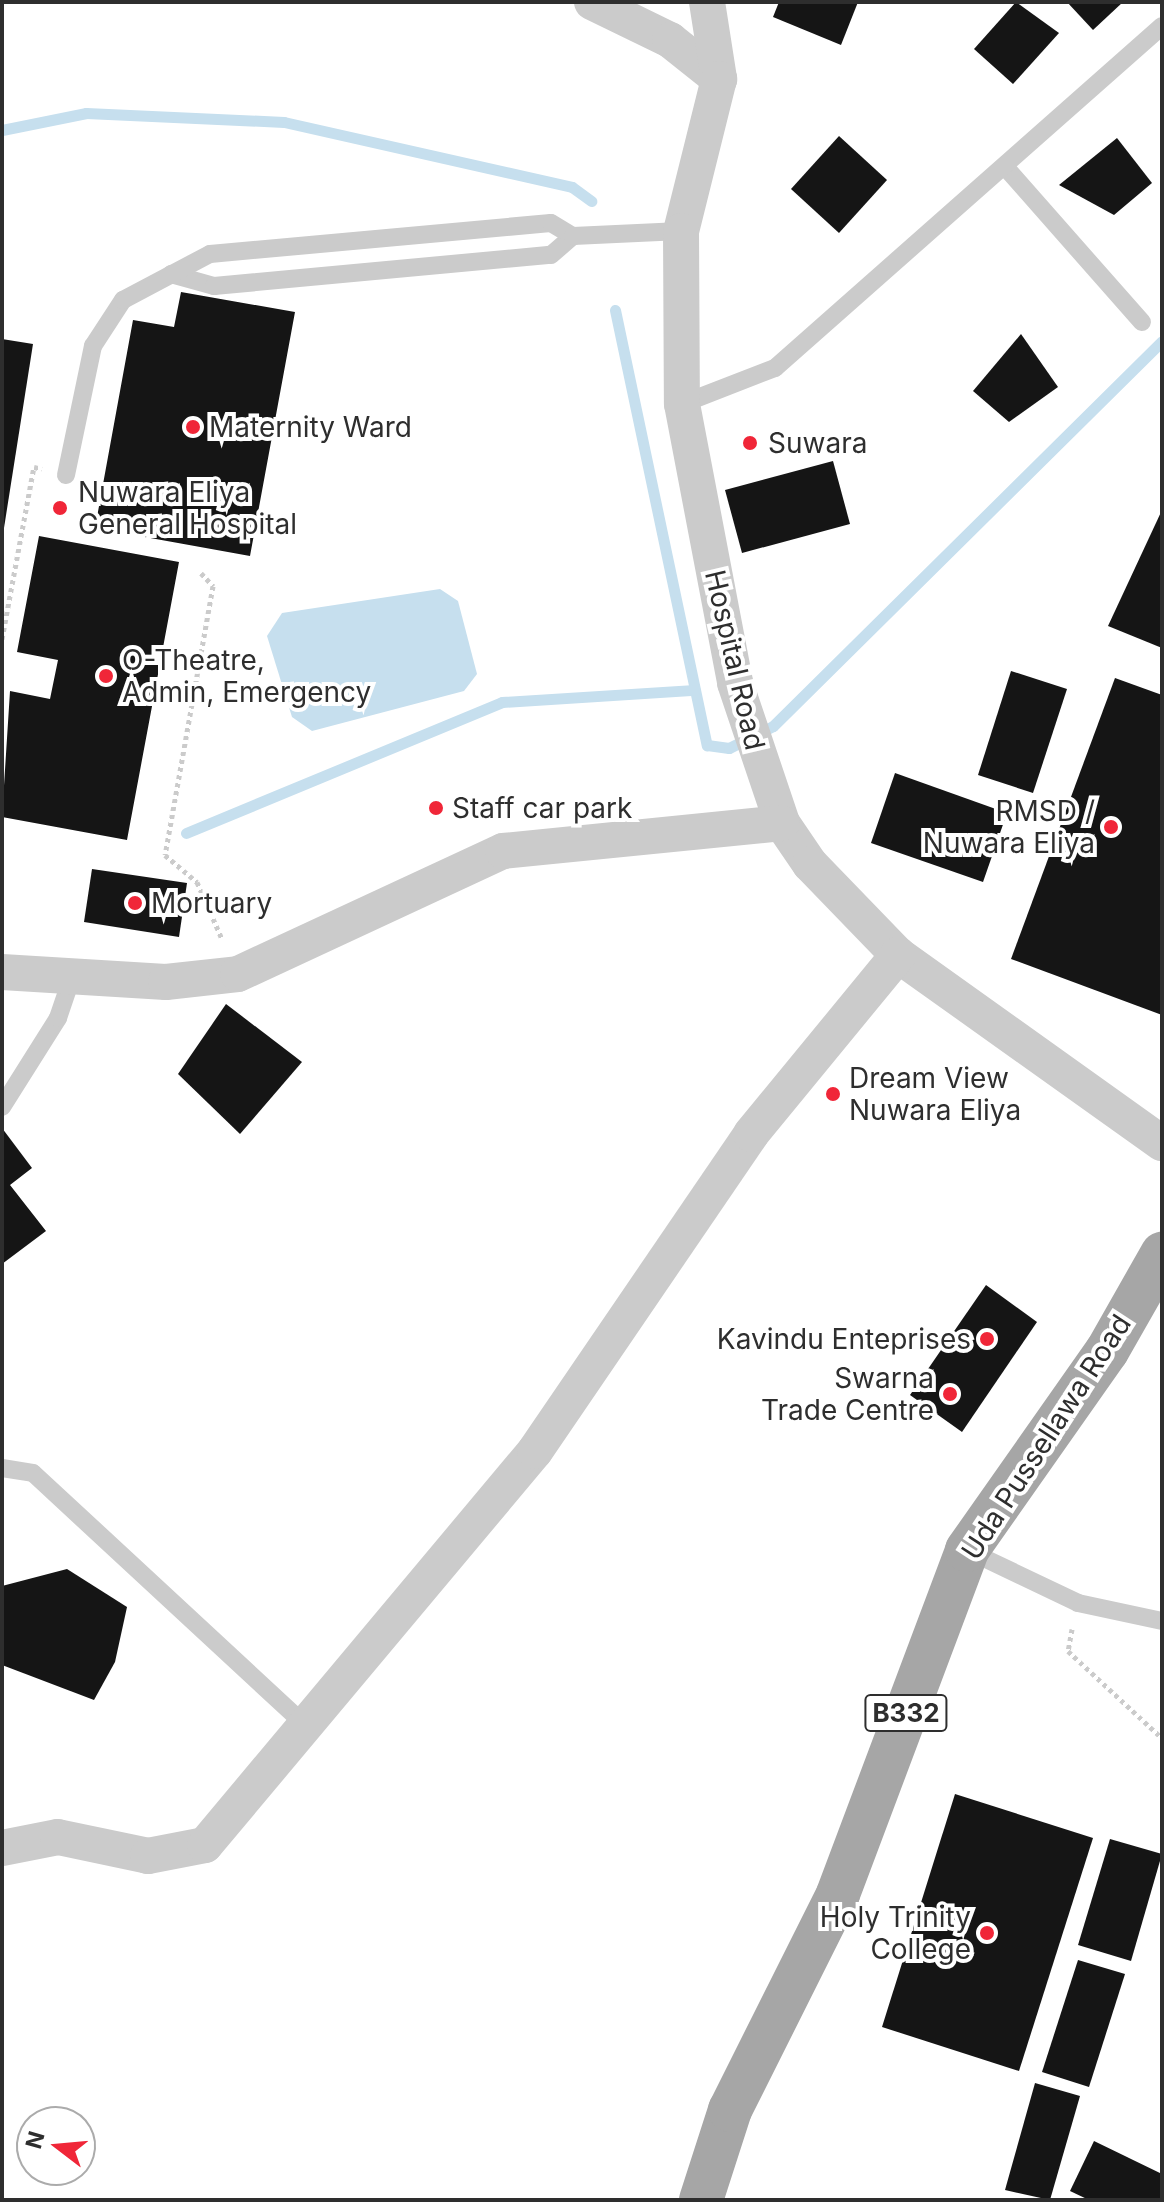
<!DOCTYPE html>
<html>
<head>
<meta charset="utf-8">
<style>
  body { margin:0 }
  #map { position:relative; width:1164px; height:2202px; overflow:hidden; background:#fff; font-family:Inter,sans-serif }
  div>[style] { position:absolute }
  .water>* { inset:0; background:#c6dfee }
  .stream>* { height:11px; margin:-5.5px; padding:0 5.5px; transform-origin:5.5px; border-radius:5.5px; background:#c6dfee }
  .building>* { inset:0; background:#151515 }
  .path>* { height:5px; margin-top:-2.5px; transform-origin:0; background:repeating-linear-gradient(90deg,#cbcbcb 0 4px,transparent 0 8px) }
  .lane>* { height:18px; margin:-9px; padding:0 9px; transform-origin:9px; border-radius:9px; background:#cbcbcb }
  .street>* { height:36px; margin:-18px; padding:0 18px; transform-origin:18px; border-radius:18px; background:#cbcbcb }
  .primary>* { height:44px; margin:-22px; padding:0 22px; transform-origin:22px; border-radius:22px; background:#a6a6a6 }
  .dots>* { width:22px; height:22px; translate:-50% -50%; box-sizing:border-box; border:4px solid #fff; border-radius:50% }
  span { translate:-50% -50%; white-space:nowrap; text-align:center; line-height:1.15; -webkit-text-stroke:8px #fff; paint-order:stroke }
  .shield-label span { padding:2px 6px; background:#fff; border:2px solid; border-radius:6px; -webkit-text-stroke-width:0 }
  .shield-label { font-size:26px; color:#2e2e2e; font-weight:700 }
  .poi-label { font-size:28px; color:#2e2e2e }
  .left { translate:0 -50%; text-align:left }
  .right { translate:-100% -50%; text-align:right }
  .street-label { font-size:28px; color:#2e2e2e }
  .frame { position:absolute; inset:0; border:4px solid #2e2e2e; pointer-events:none }
  .north { position:absolute; left:16px; top:2106px; width:80px; height:80px; box-sizing:border-box; background:#fff; border:2px solid #ababab; border-radius:50%; rotate:286deg; font-size:22px; font-weight:700; line-height:32px; text-align:center; color:#2e2e2e }
  .north::after { content:''; display:block; margin:auto; width:28px; height:36px; background:#f02638; clip-path:polygon(50% 0,100% 100%,50% 72%,0 100%) }
</style>
</head>
<body>
<div id="map">
  <div class="water">
    <div style="clip-path:polygon(440px 589px,458px 601px,477px 674px,464px 691px,312px 731px,292px 717px,267px 636px,282px 613px)"></div>
  </div>
  <div class="stream">
    <div style="left:2px;top:130px;width:86px;rotate:-11.4deg"></div>
    <div style="left:86px;top:113px;width:198px;rotate:2.6deg"></div>
    <div style="left:284px;top:122px;width:295px;rotate:12.7deg"></div>
    <div style="left:572px;top:187px;width:24px;rotate:36deg"></div>
    <div style="left:615px;top:310px;width:445px;rotate:78.1deg"></div>
    <div style="left:707px;top:745px;width:22px;rotate:8deg"></div>
    <div style="left:729px;top:748px;width:49px;rotate:-26.6deg"></div>
    <div style="left:773px;top:726px;width:547px;rotate:-44.7deg"></div>
    <div style="left:186px;top:833px;width:342px;rotate:-22.5deg"></div>
    <div style="left:502px;top:702px;width:193px;rotate:-3.6deg"></div>
  </div>
  <div class="building">
    <div style="clip-path:polygon(779px 2px,858px 2px,841px 45px,773px 17px)"></div>
    <div style="clip-path:polygon(1016px 2px,1059px 33px,1013px 84px,974px 49px)"></div>
    <div style="clip-path:polygon(1067px 2px,1123px 2px,1093px 30px)"></div>
    <div style="clip-path:polygon(839px 136px,887px 180px,839px 233px,791px 189px)"></div>
    <div style="clip-path:polygon(1117px 138px,1152px 183px,1114px 215px,1059px 185px)"></div>
    <div style="clip-path:polygon(181px 292px,295px 312px,250px 556px,95px 528px,133px 320px,174px 327px)"></div>
    <div style="clip-path:polygon(1021px 334px,1058px 387px,1009px 422px,973px 391px)"></div>
    <div style="clip-path:polygon(2px 339px,33px 344px,4px 528px,2px 528px)"></div>
    <div style="clip-path:polygon(833px 461px,850px 524px,742px 553px,725px 490px)"></div>
    <div style="clip-path:polygon(1162px 510px,1162px 648px,1108px 626px)"></div>
    <div style="clip-path:polygon(39px 536px,179px 562px,127px 840px,2px 817px,10px 691px,50px 699px,58px 660px,17px 652px)"></div>
    <div style="clip-path:polygon(1011px 671px,1067px 689px,1033px 793px,978px 775px)"></div>
    <div style="clip-path:polygon(1115px 678px,1162px 695px,1162px 1015px,1011px 959px)"></div>
    <div style="clip-path:polygon(895px 773px,1007px 813px,983px 882px,871px 843px)"></div>
    <div style="clip-path:polygon(92px 869px,187px 883px,179px 937px,84px 922px)"></div>
    <div style="clip-path:polygon(226px 1004px,302px 1062px,240px 1134px,178px 1074px)"></div>
    <div style="clip-path:polygon(2px 1128px,32px 1168px,10px 1185px,46px 1231px,2px 1264px)"></div>
    <div style="clip-path:polygon(986px 1285px,1037px 1322px,962px 1432px,910px 1395px)"></div>
    <div style="clip-path:polygon(67px 1569px,127px 1607px,115px 1662px,94px 1700px,2px 1665px,2px 1586px)"></div>
    <div style="clip-path:polygon(955px 1794px,1093px 1838px,1019px 2071px,882px 2027px)"></div>
    <div style="clip-path:polygon(1110px 1839px,1162px 1854px,1131px 1961px,1078px 1945px)"></div>
    <div style="clip-path:polygon(1078px 1960px,1125px 1974px,1089px 2087px,1042px 2072px)"></div>
    <div style="clip-path:polygon(1035px 2083px,1080px 2096px,1050px 2200px,1005px 2190px)"></div>
    <div style="clip-path:polygon(1094px 2141px,1162px 2174px,1162px 2200px,1089px 2200px,1070px 2191px)"></div>
  </div>
  <div class="path">
    <div style="left:201px;top:573px;width:18px;rotate:47deg"></div>
    <div style="left:213px;top:586px;width:273px;rotate:100.1deg"></div>
    <div style="left:165px;top:855px;width:42px;rotate:40.2deg"></div>
    <div style="left:197px;top:882px;width:62px;rotate:66.3deg"></div>
    <div style="left:2px;top:639px;width:175px;rotate:-79.5deg"></div>
    <div style="left:34px;top:467px;width:8px;rotate:14deg"></div>
    <div style="left:1072px;top:1629px;width:22px;rotate:100deg"></div>
    <div style="left:1068px;top:1651px;width:128px;rotate:42.8deg"></div>
  </div>
  <div class="lane">
    <div style="left:1007px;top:169px;width:204px;rotate:48.6deg"></div>
    <div style="left:171px;top:274px;width:45px;rotate:15.6deg"></div>
    <div style="left:214px;top:286px;width:338px;rotate:-5.3deg"></div>
    <div style="left:551px;top:255px;width:29px;rotate:-41deg"></div>
    <div style="left:682px;top:404px;width:100px;rotate:-21.2deg"></div>
    <div style="left:775px;top:368px;width:516px;rotate:-41.47deg"></div>
    <div style="left:66px;top:475px;width:132px;rotate:-78.2deg"></div>
    <div style="left:93px;top:346px;width:55px;rotate:-56.9deg"></div>
    <div style="left:123px;top:300px;width:98px;rotate:-27.9deg"></div>
    <div style="left:210px;top:254px;width:342px;rotate:-5.2deg"></div>
    <div style="left:551px;top:223px;width:26px;rotate:31deg"></div>
    <div style="left:573px;top:236px;width:108px;rotate:-2.7deg"></div>
    <div style="left:2px;top:1107px;width:105px;rotate:-57.8deg"></div>
    <div style="left:58px;top:1018px;width:50px;rotate:-71.2deg"></div>
    <div style="left:2px;top:1468px;width:31px;rotate:9deg"></div>
    <div style="left:33px;top:1473px;width:365px;rotate:42.8deg"></div>
    <div style="left:967px;top:1550px;width:123px;rotate:25.5deg"></div>
    <div style="left:1078px;top:1603px;width:86px;rotate:12.1deg"></div>
  </div>
  <div class="street">
    <div style="left:592px;top:2px;width:87px;rotate:26deg"></div>
    <div style="left:670px;top:40px;width:63px;rotate:38.5deg"></div>
    <div style="left:707px;top:2px;width:78px;rotate:81.1deg"></div>
    <div style="left:719px;top:79px;width:157px;rotate:104deg"></div>
    <div style="left:681px;top:231px;width:173px;rotate:89.7deg"></div>
    <div style="left:682px;top:404px;width:284px;rotate:79.2deg"></div>
    <div style="left:735px;top:683px;width:148px;rotate:71.4deg"></div>
    <div style="left:782px;top:823px;width:50px;rotate:55.7deg"></div>
    <div style="left:810px;top:864px;width:127px;rotate:46deg"></div>
    <div style="left:898px;top:955px;width:324px;rotate:35.5deg"></div>
    <div style="left:2px;top:972px;width:164px;rotate:3.5deg"></div>
    <div style="left:166px;top:982px;width:72px;rotate:-6.3deg"></div>
    <div style="left:238px;top:974px;width:292px;rotate:-24.9deg"></div>
    <div style="left:503px;top:851px;width:280px;rotate:-5.7deg"></div>
    <div style="left:2px;top:1848px;width:57px;rotate:-11.1deg"></div>
    <div style="left:58px;top:1837px;width:92px;rotate:11.9deg"></div>
    <div style="left:148px;top:1856px;width:58px;rotate:-10.9deg"></div>
    <div style="left:205px;top:1845px;width:514px;rotate:-50.05deg"></div>
    <div style="left:535px;top:1451px;width:384px;rotate:-55.7deg"></div>
    <div style="left:751px;top:1134px;width:232px;rotate:-50.6deg"></div>
  </div>
  <div class="primary">
    <div style="left:701px;top:2200px;width:95px;rotate:-72.1deg"></div>
    <div style="left:730px;top:2110px;width:241px;rotate:-63.4deg"></div>
    <div style="left:838px;top:1894px;width:367px;rotate:-69.4deg"></div>
    <div style="left:967px;top:1550px;width:243px;rotate:-54.9deg"></div>
    <div style="left:1107px;top:1351px;width:112px;rotate:-60.4deg"></div>
  </div>
  <div class="dots">
    <div style="left:193px;top:427px;background:#f02638"></div>
    <div style="left:750px;top:443px;background:#f02638"></div>
    <div style="left:60px;top:508px;background:#f02638"></div>
    <div style="left:106px;top:676px;background:#f02638"></div>
    <div style="left:436px;top:808px;background:#f02638"></div>
    <div style="left:1111px;top:827px;background:#f02638"></div>
    <div style="left:135px;top:903px;background:#f02638"></div>
    <div style="left:833px;top:1094px;background:#f02638"></div>
    <div style="left:987px;top:1339px;background:#f02638"></div>
    <div style="left:950px;top:1394px;background:#f02638"></div>
    <div style="left:987px;top:1933px;background:#f02638"></div>
  </div>
  <div class="shield-label">
    <span style="left:906px;top:1713px">B332</span>
  </div>
  <div class="poi-label">
    <span class="left" style="left:209px;top:427px">Maternity Ward</span>
    <span class="left" style="left:768px;top:443px">Suwara</span>
    <span class="left" style="left:78px;top:508px">Nuwara Eliya<br>General Hospital</span>
    <span class="left" style="left:122px;top:676px">O-Theatre,<br>Admin, Emergency</span>
    <span class="left" style="left:452px;top:808px">Staff car park</span>
    <span class="right" style="left:1095px;top:827px">RMSD /<br>Nuwara Eliya</span>
    <span class="left" style="left:151px;top:903px">Mortuary</span>
    <span class="left" style="left:849px;top:1094px">Dream View<br>Nuwara Eliya</span>
    <span class="right" style="left:971px;top:1339px">Kavindu Enteprises</span>
    <span class="right" style="left:934px;top:1394px">Swarna<br>Trade Centre</span>
    <span class="right" style="left:971px;top:1933px">Holy Trinity<br>College</span>
  </div>
  <div class="street-label">
    <span style="left:735px;top:660px;rotate:77deg">Hospital Road</span>
    <span style="left:1046px;top:1437px;rotate:-57deg">Uda Pussellawa Road</span>
  </div>
  <div class="frame"></div>
  <div class="north">N</div>
</div>
</body>
</html>
